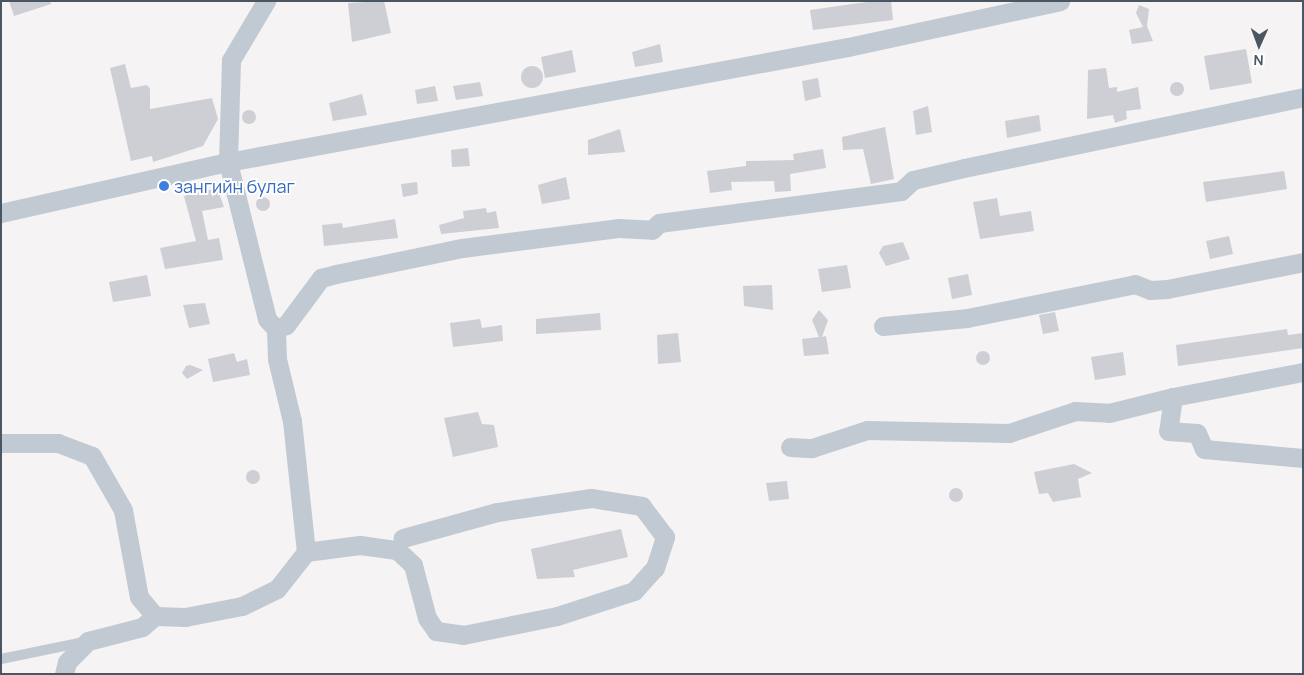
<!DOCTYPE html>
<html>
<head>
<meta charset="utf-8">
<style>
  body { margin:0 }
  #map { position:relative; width:1304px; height:675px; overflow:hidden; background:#f5f3f3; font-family:Manrope,sans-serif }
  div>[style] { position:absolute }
  .building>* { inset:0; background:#cdcfd5 }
  .round { border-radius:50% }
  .service>* { height:10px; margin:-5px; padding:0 5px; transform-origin:5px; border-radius:5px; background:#c1cad2 }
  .minor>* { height:19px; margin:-9.5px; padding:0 9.5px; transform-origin:9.5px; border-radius:9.5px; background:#c1cad2 }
  .dots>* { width:14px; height:14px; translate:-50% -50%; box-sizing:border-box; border:2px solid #fff; border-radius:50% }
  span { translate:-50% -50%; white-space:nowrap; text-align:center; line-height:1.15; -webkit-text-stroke:4px #fff; paint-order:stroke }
  .shop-label { font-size:18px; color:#366cbe }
  .left { translate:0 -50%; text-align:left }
  .frame { position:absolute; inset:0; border:2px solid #4a5661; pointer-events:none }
  .north { position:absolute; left:1234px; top:20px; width:50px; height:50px; -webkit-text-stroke:4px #fff; paint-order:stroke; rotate:182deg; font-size:14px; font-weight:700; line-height:20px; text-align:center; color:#4a5661 }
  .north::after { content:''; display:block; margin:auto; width:18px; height:22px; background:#4a5661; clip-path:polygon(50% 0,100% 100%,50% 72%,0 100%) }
</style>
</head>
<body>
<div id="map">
  <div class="building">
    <div style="clip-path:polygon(9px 1px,50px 1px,51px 4px,14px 16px)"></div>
    <div style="clip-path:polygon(384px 1px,391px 33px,352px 42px,348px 3px)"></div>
    <div style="clip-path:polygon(874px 1px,891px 1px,893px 20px,813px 30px,810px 10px)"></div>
    <div style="clip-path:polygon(1139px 5px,1149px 9px,1147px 26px,1153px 41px,1132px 44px,1129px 30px,1143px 27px,1136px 13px)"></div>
    <div style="clip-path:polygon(660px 44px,663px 62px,635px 67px,632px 52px)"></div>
    <div style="clip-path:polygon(1246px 49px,1252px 83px,1210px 90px,1204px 56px)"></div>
    <div style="clip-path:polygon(572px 50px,576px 72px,545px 78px,541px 57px)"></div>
    <div style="clip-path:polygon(125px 64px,131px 88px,147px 85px,150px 89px,150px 109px,212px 98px,218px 119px,203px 146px,153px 162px,152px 156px,131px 161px,110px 68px)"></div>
    <div class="round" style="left:521px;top:66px;width:22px;height:22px"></div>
    <div style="clip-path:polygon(1106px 68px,1109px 88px,1117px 87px,1117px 92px,1138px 87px,1141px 109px,1126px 111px,1127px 119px,1115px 123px,1113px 115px,1087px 119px,1088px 70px)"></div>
    <div style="clip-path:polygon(818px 78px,821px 97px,805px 101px,802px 81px)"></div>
    <div style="clip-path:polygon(480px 82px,483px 96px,456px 100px,453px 86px)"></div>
    <div class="round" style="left:1170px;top:82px;width:14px;height:14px"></div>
    <div style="clip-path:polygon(435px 86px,438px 101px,417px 104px,415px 90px)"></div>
    <div style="clip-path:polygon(362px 94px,367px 115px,333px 121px,329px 103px)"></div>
    <div style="clip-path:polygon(928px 106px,932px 132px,916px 135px,913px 111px)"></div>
    <div class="round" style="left:242px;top:110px;width:14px;height:14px"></div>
    <div style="clip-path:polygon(1039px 115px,1041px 131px,1007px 138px,1005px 121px)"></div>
    <div style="clip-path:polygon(885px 127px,894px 179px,871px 184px,863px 149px,843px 150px,842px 137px)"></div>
    <div style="clip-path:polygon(620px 129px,625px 152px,588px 155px,588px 140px)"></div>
    <div style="clip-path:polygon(468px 148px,470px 166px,452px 167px,451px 150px)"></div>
    <div style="clip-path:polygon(823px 149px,826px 168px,790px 174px,791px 191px,775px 192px,774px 181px,731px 182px,732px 190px,710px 193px,707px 171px,746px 166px,746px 161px,794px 160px,793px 154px)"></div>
    <div style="clip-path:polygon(1284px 171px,1287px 189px,1206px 202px,1203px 182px)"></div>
    <div style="clip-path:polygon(566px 177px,570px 199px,542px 204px,538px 185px)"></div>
    <div style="clip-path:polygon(417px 182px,418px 194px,403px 197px,401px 184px)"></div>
    <div style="clip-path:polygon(217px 188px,224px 207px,202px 211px,208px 240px,219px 238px,223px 260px,165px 269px,160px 248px,196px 241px,184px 196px)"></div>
    <div class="round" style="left:256px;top:197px;width:14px;height:14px"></div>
    <div style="clip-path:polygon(997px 198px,1000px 216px,1031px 211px,1034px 231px,980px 239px,973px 202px)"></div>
    <div style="clip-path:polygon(486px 208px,487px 213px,496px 211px,499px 228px,441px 234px,439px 225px,464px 218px,463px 211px)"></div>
    <div style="clip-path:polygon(395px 219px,398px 238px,324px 246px,322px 225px,342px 223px,343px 228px)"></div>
    <div style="clip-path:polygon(1229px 236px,1233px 254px,1210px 259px,1206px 241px)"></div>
    <div style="clip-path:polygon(903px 242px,910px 259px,886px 266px,879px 253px,883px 246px)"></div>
    <div style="clip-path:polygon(847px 265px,851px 288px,822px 292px,818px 269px)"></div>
    <div style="clip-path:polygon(968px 274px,972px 295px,952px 299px,948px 278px)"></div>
    <div style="clip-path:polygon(147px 275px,151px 296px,113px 302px,109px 282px)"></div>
    <div style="clip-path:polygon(772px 285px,773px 310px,744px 306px,743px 286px)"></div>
    <div style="clip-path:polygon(205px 303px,210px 324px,189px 328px,183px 305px)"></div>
    <div style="clip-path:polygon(819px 310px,828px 320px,822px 337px,826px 336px,829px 354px,804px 356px,802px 339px,819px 337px,812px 320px)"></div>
    <div style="clip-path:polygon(1055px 312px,1059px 331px,1043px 334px,1039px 315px)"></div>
    <div style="clip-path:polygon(600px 313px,601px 330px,536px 334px,536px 319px)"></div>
    <div style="clip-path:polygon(480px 319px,482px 328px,502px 325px,503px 341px,453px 347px,450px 323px)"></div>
    <div style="clip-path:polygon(1287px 329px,1288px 335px,1303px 333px,1303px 348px,1178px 366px,1176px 345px)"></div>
    <div style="clip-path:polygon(678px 333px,681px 362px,658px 364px,657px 335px)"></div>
    <div class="round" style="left:976px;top:351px;width:14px;height:14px"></div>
    <div style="clip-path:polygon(1123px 352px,1126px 375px,1095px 380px,1091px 357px)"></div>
    <div style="clip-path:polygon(234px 353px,237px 362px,247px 359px,250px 375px,213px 382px,208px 359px)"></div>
    <div style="clip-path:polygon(186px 366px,190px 365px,203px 370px,187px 379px,182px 373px)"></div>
    <div style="clip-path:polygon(478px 412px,482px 424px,494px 425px,498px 447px,453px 457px,444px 418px)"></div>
    <div style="clip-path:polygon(1074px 464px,1092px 473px,1078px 479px,1081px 497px,1053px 502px,1048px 493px,1039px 494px,1034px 472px)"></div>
    <div class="round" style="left:246px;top:470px;width:14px;height:14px"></div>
    <div style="clip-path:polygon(787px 481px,789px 499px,769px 501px,766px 483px)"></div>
    <div class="round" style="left:949px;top:488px;width:14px;height:14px"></div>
    <div style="clip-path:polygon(621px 529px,628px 557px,573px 570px,575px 577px,537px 579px,531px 549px)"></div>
  </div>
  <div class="service">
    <div style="left:1px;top:659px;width:85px;rotate:-11.6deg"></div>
  </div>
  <div class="minor">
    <div style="left:1px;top:213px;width:233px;rotate:-12.7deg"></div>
    <div style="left:228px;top:162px;width:102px;rotate:-88.3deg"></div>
    <div style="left:231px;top:60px;width:69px;rotate:-59.3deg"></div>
    <div style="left:883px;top:326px;width:84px;rotate:-5.4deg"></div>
    <div style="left:967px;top:318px;width:171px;rotate:-11.4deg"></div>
    <div style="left:1135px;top:284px;width:16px;rotate:22deg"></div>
    <div style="left:1150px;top:290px;width:17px;rotate:-3deg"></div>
    <div style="left:1167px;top:289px;width:139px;rotate:-11.2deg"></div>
    <div style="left:276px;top:329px;width:11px;rotate:-22deg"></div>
    <div style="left:286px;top:325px;width:59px;rotate:-53.3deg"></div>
    <div style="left:321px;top:278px;width:16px;rotate:-15deg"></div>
    <div style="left:336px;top:274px;width:129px;rotate:-11.7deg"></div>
    <div style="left:462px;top:248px;width:157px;rotate:-7.3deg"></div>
    <div style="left:618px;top:228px;width:34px;rotate:3deg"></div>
    <div style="left:652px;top:230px;width:10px;rotate:-45deg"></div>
    <div style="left:659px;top:223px;width:244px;rotate:-7.5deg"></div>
    <div style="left:901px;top:191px;width:16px;rotate:-43deg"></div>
    <div style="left:913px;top:180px;width:52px;rotate:-13.2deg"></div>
    <div style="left:964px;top:168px;width:346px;rotate:-11.8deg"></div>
    <div style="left:1173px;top:397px;width:132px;rotate:-10.9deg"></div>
    <div style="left:1px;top:443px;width:57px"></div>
    <div style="left:58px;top:443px;width:36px;rotate:21deg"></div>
    <div style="left:92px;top:456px;width:62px;rotate:60.1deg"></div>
    <div style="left:123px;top:510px;width:88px;rotate:79.6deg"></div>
    <div style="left:139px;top:597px;width:25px;rotate:50deg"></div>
    <div style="left:155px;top:616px;width:30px;rotate:2deg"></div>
    <div style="left:185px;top:617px;width:58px;rotate:-10.9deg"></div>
    <div style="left:242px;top:606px;width:39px;rotate:-26deg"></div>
    <div style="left:277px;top:589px;width:47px;rotate:-51.9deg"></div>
    <div style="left:306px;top:552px;width:132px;rotate:-96.1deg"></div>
    <div style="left:292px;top:421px;width:64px;rotate:-103.6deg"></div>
    <div style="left:277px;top:359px;width:30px;rotate:-92deg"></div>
    <div style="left:276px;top:329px;width:13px;rotate:-132deg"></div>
    <div style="left:267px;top:319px;width:162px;rotate:-104deg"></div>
    <div style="left:228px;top:162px;width:631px;rotate:-10.51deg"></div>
    <div style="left:848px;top:47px;width:217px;rotate:-12.2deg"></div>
    <div style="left:790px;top:447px;width:22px;rotate:3deg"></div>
    <div style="left:812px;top:448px;width:58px;rotate:-18.1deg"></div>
    <div style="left:867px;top:430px;width:142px;rotate:1.2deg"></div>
    <div style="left:1009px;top:433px;width:70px;rotate:-18.4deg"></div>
    <div style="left:1075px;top:411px;width:34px;rotate:3deg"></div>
    <div style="left:1109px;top:413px;width:66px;rotate:-14deg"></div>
    <div style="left:1173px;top:397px;width:34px;rotate:98deg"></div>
    <div style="left:1168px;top:431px;width:29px;rotate:4deg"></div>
    <div style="left:1197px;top:433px;width:17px;rotate:66deg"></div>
    <div style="left:1204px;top:449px;width:99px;rotate:5.2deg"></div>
    <div style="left:306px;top:552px;width:54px;rotate:-7.4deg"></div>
    <div style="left:360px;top:545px;width:37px;rotate:8deg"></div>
    <div style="left:397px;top:550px;width:22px;rotate:43deg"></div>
    <div style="left:413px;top:565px;width:55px;rotate:75.2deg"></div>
    <div style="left:427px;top:618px;width:16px;rotate:55deg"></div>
    <div style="left:436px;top:631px;width:27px;rotate:8deg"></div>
    <div style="left:463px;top:635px;width:96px;rotate:-11.4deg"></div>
    <div style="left:557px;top:616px;width:81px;rotate:-18deg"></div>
    <div style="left:634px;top:591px;width:31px;rotate:-48deg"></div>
    <div style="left:655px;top:568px;width:33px;rotate:-72deg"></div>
    <div style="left:665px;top:537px;width:39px;rotate:-127deg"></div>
    <div style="left:642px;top:506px;width:52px;rotate:-171.1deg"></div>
    <div style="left:591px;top:498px;width:95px;rotate:171.5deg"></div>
    <div style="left:497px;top:512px;width:98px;rotate:164.5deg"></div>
    <div style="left:64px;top:674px;width:12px;rotate:-76deg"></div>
    <div style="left:67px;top:662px;width:30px;rotate:-45deg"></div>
    <div style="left:88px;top:641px;width:56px;rotate:-14.5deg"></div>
    <div style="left:142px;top:627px;width:17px;rotate:-40deg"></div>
  </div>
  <div class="dots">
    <div style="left:164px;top:186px;background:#3f7fe0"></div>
  </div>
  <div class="shop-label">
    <span class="left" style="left:174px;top:186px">зангийн булаг</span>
  </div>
  <div class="frame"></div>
  <div class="north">N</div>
</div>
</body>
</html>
